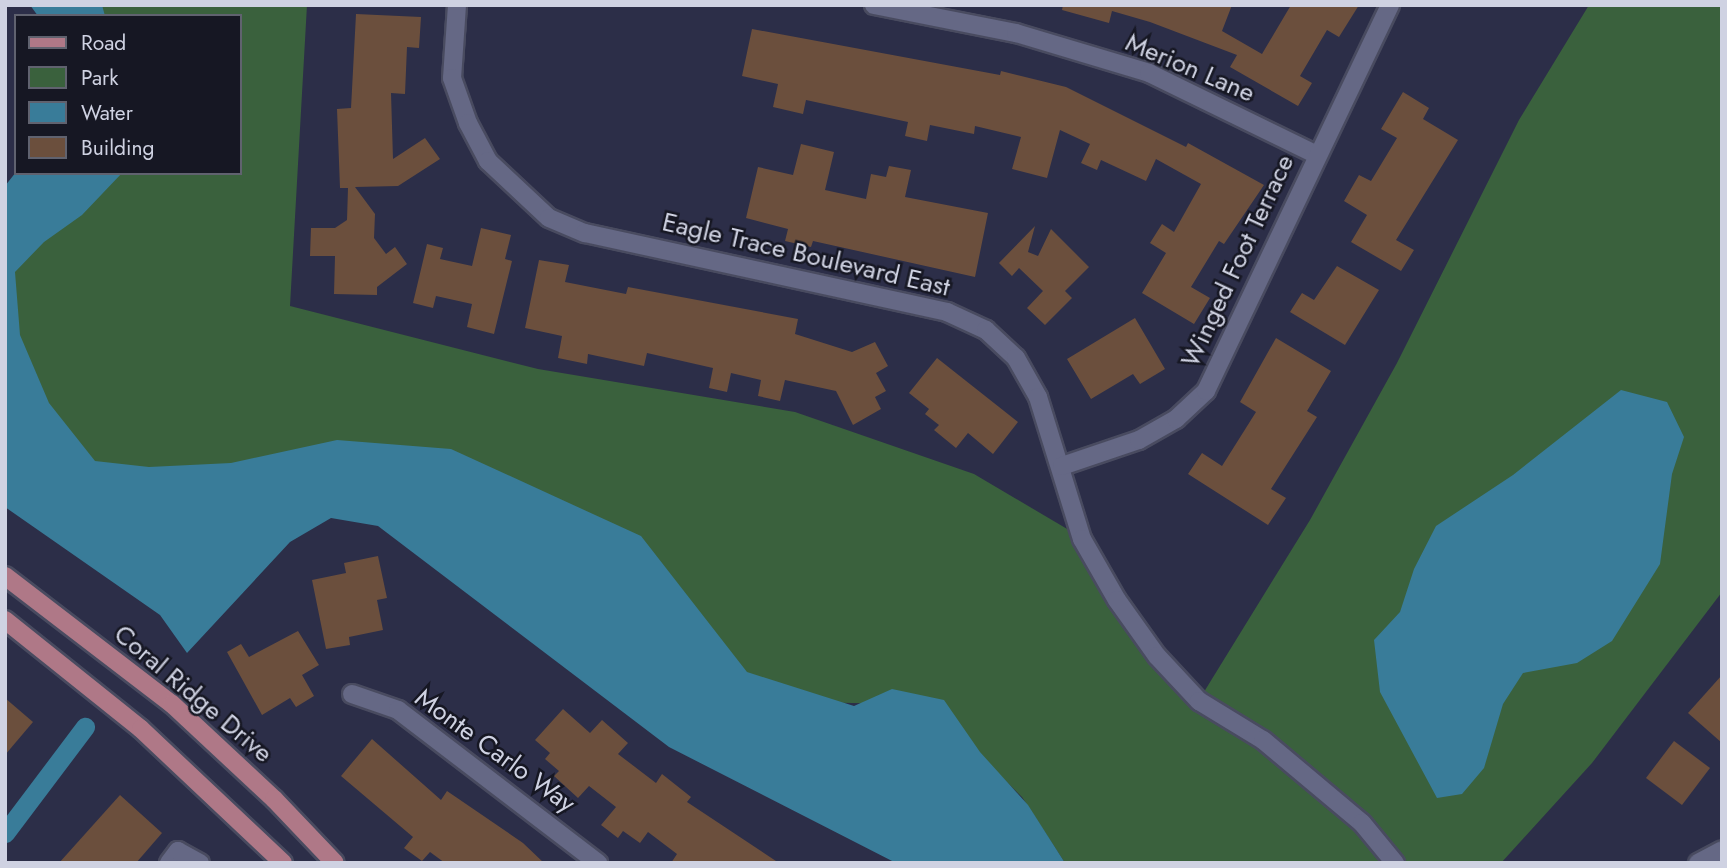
<!DOCTYPE html>
<html>
<head>
<meta charset="utf-8">
<style>
  body { margin:0 }
  #map { position:relative; width:1727px; height:868px; overflow:hidden; background:#2c2e48; font-family:Jost,sans-serif }
  div>[style] { position:absolute }
  .green>* { inset:0; background:#3a613d }
  .water>* { inset:0; background:#397c99 }
  .canal>* { height:19px; margin:-9.5px; padding:0 9.5px; transform-origin:9.5px; border-radius:9.5px; background:#397c99 }
  .building>* { inset:0; background:#6b4f3d }
  .roads { filter:drop-shadow(2px 0 #494b60) drop-shadow(-2px 0 #494b60) drop-shadow(0 2px #494b60) drop-shadow(0 -2px #494b60) }
  .minor>* { height:18px; margin:-9px; padding:0 9px; transform-origin:9px; border-radius:9px; background:#656885 }
  .major>* { height:18px; margin:-9px; padding:0 9px; transform-origin:9px; border-radius:9px; background:#af7887 }
  span { translate:-50% -50%; white-space:nowrap; text-align:center; line-height:1.15; -webkit-text-stroke:5px #161723; paint-order:stroke }
  .street-label { font-size:26px; color:#cfd2e2 }
  .frame { position:absolute; inset:0; border:7px solid #cfd2e2; pointer-events:none }
  .legend { position:absolute; left:14px; top:14px; width:228px; height:161px; box-sizing:border-box; background:#161723; border:2px solid #60626f; margin:0; padding:9px 12px; list-style:none; font-size:21px; color:#cfd2e2 }
  .legend li { display:flex; align-items:center; gap:14px; height:35px }
  .legend b { width:35px; border:2px solid #60626f }
</style>
</head>
<body>
<div id="map">
  <div class="green">
    <div style="clip-path:polygon(88px 5px,307px 5px,290px 306px,538px 369px,795px 412px,974px 474px,1074px 533px,1199px 700px,1310px 520px,1397px 363px,1519px 120px,1589px 5px,1722px 5px,1722px 592px,1592px 763px,1501px 863px,1404px 863px,1393px 857px,1386px 863px,1065px 863px,1022px 797px,973px 749px,943px 705px,716px 700px,318px 457px,66px 524px,5px 276px,46px 173px,240px 173px,240px 16px,89px 16px)"></div>
  </div>
  <div class="water">
    <div style="clip-path:polygon(30px 5px,102px 5px,105px 16px,38px 16px)"></div>
    <div style="clip-path:polygon(16px 172px,122px 173px,82px 215px,44px 242px,15px 272px,20px 335px,49px 403px,95px 461px,149px 467px,231px 463px,337px 440px,451px 449px,641px 536px,747px 672px,854px 706px,892px 689px,944px 700px,980px 752px,1028px 805px,1065px 863px,896px 863px,669px 747px,378px 526px,331px 518px,290px 542px,187px 653px,160px 615px,5px 507px,5px 186px)"></div>
    <div style="clip-path:polygon(1621px 390px,1667px 402px,1684px 437px,1672px 474px,1660px 564px,1612px 641px,1577px 663px,1523px 673px,1503px 704px,1484px 768px,1462px 794px,1437px 798px,1380px 692px,1374px 640px,1400px 612px,1414px 569px,1436px 526px,1513px 475px)"></div>
  </div>
  <div class="canal">
    <div style="left:5px;top:833px;width:133px;rotate:-53deg"></div>
  </div>
  <div class="building">
    <div style="clip-path:polygon(1063px 5px,1232px 5px,1222px 31px,1262px 54px,1291px 5px,1359px 5px,1339px 37px,1327px 30px,1300px 76px,1312px 83px,1298px 106px,1230px 67px,1237px 55px,1150px 22px,1112px 11px,1109px 23px,1062px 10px)"></div>
    <div style="clip-path:polygon(356px 14px,421px 17px,419px 48px,407px 47px,405px 94px,391px 93px,393px 159px,425px 138px,440px 159px,398px 186px,355px 187px,375px 214px,374px 238px,386px 254px,395px 247px,407px 264px,377px 287px,377px 295px,334px 294px,335px 256px,310px 256px,311px 228px,335px 228px,347px 220px,348px 188px,340px 188px,337px 109px,351px 108px)"></div>
    <div style="clip-path:polygon(752px 29px,1000px 75px,1001px 71px,1066px 87px,1186px 147px,1188px 143px,1264px 185px,1224px 244px,1219px 241px,1191px 287px,1210px 298px,1194px 324px,1142px 293px,1166px 253px,1150px 243px,1162px 224px,1174px 232px,1201px 184px,1156px 159px,1146px 181px,1101px 160px,1097px 170px,1081px 163px,1090px 144px,1060px 130px,1047px 178px,1012px 169px,1021px 137px,975px 126px,974px 134px,930px 125px,927px 141px,905px 136px,908px 122px,806px 100px,803px 114px,773px 107px,778px 84px,742px 76px)"></div>
    <div style="clip-path:polygon(1403px 92px,1429px 108px,1423px 119px,1458px 140px,1396px 240px,1414px 250px,1401px 271px,1351px 242px,1367px 215px,1344px 201px,1359px 175px,1371px 181px,1397px 138px,1381px 129px)"></div>
    <div style="clip-path:polygon(801px 144px,834px 152px,825px 190px,866px 199px,871px 174px,886px 177px,889px 166px,911px 170px,905px 197px,988px 213px,975px 277px,813px 241px,811px 247px,785px 241px,788px 229px,746px 218px,758px 167px,793px 175px)"></div>
    <div style="clip-path:polygon(1035px 226px,1028px 252px,1038px 256px,1051px 229px,1089px 267px,1065px 291px,1072px 298px,1045px 325px,1027px 308px,1043px 291px,1019px 268px,1012px 276px,999px 263px)"></div>
    <div style="clip-path:polygon(481px 228px,511px 235px,505px 259px,512px 261px,494px 334px,467px 327px,472px 304px,436px 296px,433px 308px,413px 303px,427px 244px,443px 248px,440px 259px,472px 266px)"></div>
    <div style="clip-path:polygon(539px 260px,569px 265px,565px 282px,626px 294px,628px 287px,798px 319px,795px 334px,852px 352px,875px 342px,888px 366px,876px 373px,886px 391px,875px 397px,881px 409px,853px 425px,836px 391px,785px 380px,780px 401px,758px 396px,761px 380px,731px 373px,727px 392px,709px 388px,713px 368px,647px 353px,644px 366px,588px 354px,587px 364px,558px 358px,562px 336px,525px 328px)"></div>
    <div style="clip-path:polygon(1337px 266px,1379px 290px,1345px 345px,1290px 312px,1302px 293px,1314px 300px)"></div>
    <div style="clip-path:polygon(1135px 318px,1165px 369px,1140px 384px,1133px 374px,1091px 399px,1067px 359px)"></div>
    <div style="clip-path:polygon(1276px 338px,1331px 371px,1307px 411px,1317px 417px,1271px 489px,1286px 498px,1268px 525px,1188px 474px,1202px 453px,1222px 466px,1256px 412px,1240px 402px)"></div>
    <div style="clip-path:polygon(937px 358px,1018px 422px,993px 454px,968px 433px,956px 448px,934px 430px,939px 425px,925px 414px,929px 409px,909px 393px)"></div>
    <div style="clip-path:polygon(378px 556px,387px 598px,377px 600px,383px 630px,349px 637px,350px 645px,326px 649px,312px 580px,346px 573px,344px 563px)"></div>
    <div style="clip-path:polygon(298px 631px,319px 665px,302px 675px,314px 696px,296px 707px,290px 698px,262px 715px,227px 652px,241px 644px,249px 657px)"></div>
    <div style="clip-path:polygon(1722px 675px,1722px 743px,1688px 713px)"></div>
    <div style="clip-path:polygon(5px 698px,33px 722px,5px 755px)"></div>
    <div style="clip-path:polygon(563px 709px,590px 733px,602px 720px,628px 743px,618px 754px,656px 783px,662px 774px,691px 797px,687px 802px,779px 863px,671px 863px,677px 854px,648px 832px,640px 843px,623px 831px,618px 838px,601px 825px,616px 807px,589px 786px,578px 798px,554px 776px,559px 771px,545px 759px,550px 753px,535px 740px)"></div>
    <div style="clip-path:polygon(372px 739px,441px 800px,447px 791px,523px 843px,544px 863px,445px 863px,430px 852px,422px 861px,404px 848px,413px 837px,341px 776px)"></div>
    <div style="clip-path:polygon(1674px 741px,1710px 768px,1682px 805px,1646px 778px)"></div>
    <div style="clip-path:polygon(120px 795px,162px 833px,136px 863px,59px 863px)"></div>
  </div>
  <div class="roads">
    <div class="minor">
      <div style="left:457px;top:5px;width:73px;rotate:93.9deg"></div>
      <div style="left:452px;top:78px;width:48px;rotate:70.4deg"></div>
      <div style="left:468px;top:123px;width:43px;rotate:62.2deg"></div>
      <div style="left:488px;top:161px;width:83px;rotate:43.1deg"></div>
      <div style="left:549px;top:218px;width:39px;rotate:23deg"></div>
      <div style="left:585px;top:233px;width:371px;rotate:12.3deg"></div>
      <div style="left:947px;top:312px;width:43px;rotate:24.8deg"></div>
      <div style="left:986px;top:330px;width:41px;rotate:43deg"></div>
      <div style="left:1016px;top:358px;width:45px;rotate:60.6deg"></div>
      <div style="left:1038px;top:397px;width:149px;rotate:72.8deg"></div>
      <div style="left:1082px;top:539px;width:70px;rotate:60.2deg"></div>
      <div style="left:1117px;top:600px;width:69px;rotate:54.5deg"></div>
      <div style="left:1157px;top:656px;width:62px;rotate:47deg"></div>
      <div style="left:1199px;top:701px;width:75px;rotate:31.4deg"></div>
      <div style="left:1263px;top:740px;width:129px;rotate:40deg"></div>
      <div style="left:1362px;top:823px;width:52px;rotate:50.5deg"></div>
      <div style="left:874px;top:5px;width:145px;rotate:11.2deg"></div>
      <div style="left:1016px;top:33px;width:139px;rotate:16.7deg"></div>
      <div style="left:1149px;top:73px;width:187px;rotate:26deg"></div>
      <div style="left:1062px;top:466px;width:81px;rotate:-18.7deg"></div>
      <div style="left:1139px;top:440px;width:43px;rotate:-29.6deg"></div>
      <div style="left:1176px;top:419px;width:41px;rotate:-43deg"></div>
      <div style="left:1206px;top:391px;width:428px;rotate:-64.5deg"></div>
      <div style="left:352px;top:694px;width:49px;rotate:19.2deg"></div>
      <div style="left:398px;top:710px;width:252px;rotate:37.4deg"></div>
      <div style="left:169px;top:863px;width:15px;rotate:-53deg"></div>
      <div style="left:178px;top:851px;width:25px;rotate:29deg"></div>
      <div style="left:1698px;top:863px;width:27px;rotate:-28deg"></div>
    </div>
    <div class="major">
      <div style="left:5px;top:576px;width:210px;rotate:37.5deg"></div>
      <div style="left:172px;top:704px;width:139px;rotate:43deg"></div>
      <div style="left:274px;top:799px;width:88px;rotate:46.4deg"></div>
      <div style="left:5px;top:620px;width:174px;rotate:38.7deg"></div>
      <div style="left:141px;top:729px;width:195px;rotate:43.3deg"></div>
    </div>
  </div>
  <div class="street-label">
    <span style="left:1190px;top:68px;rotate:23deg">Merion Lane</span>
    <span style="left:806px;top:255px;rotate:13deg">Eagle Trace Boulevard East</span>
    <span style="left:1238px;top:261px;rotate:-65deg">Winged Foot Terrace</span>
    <span style="left:193px;top:694px;rotate:40deg">Coral Ridge Drive</span>
    <span style="left:495px;top:751px;rotate:36deg">Monte Carlo Way</span>
  </div>
  <div class="frame"></div>
  <ul class="legend">
  <li><b style="height:9px;background:#af7887"></b>Road</li>
  <li><b style="height:19px;background:#3a613d"></b>Park</li>
  <li><b style="height:19px;background:#397c99"></b>Water</li>
  <li><b style="height:19px;background:#6b4f3d"></b>Building</li>
  </ul>
</div>
</body>
</html>
